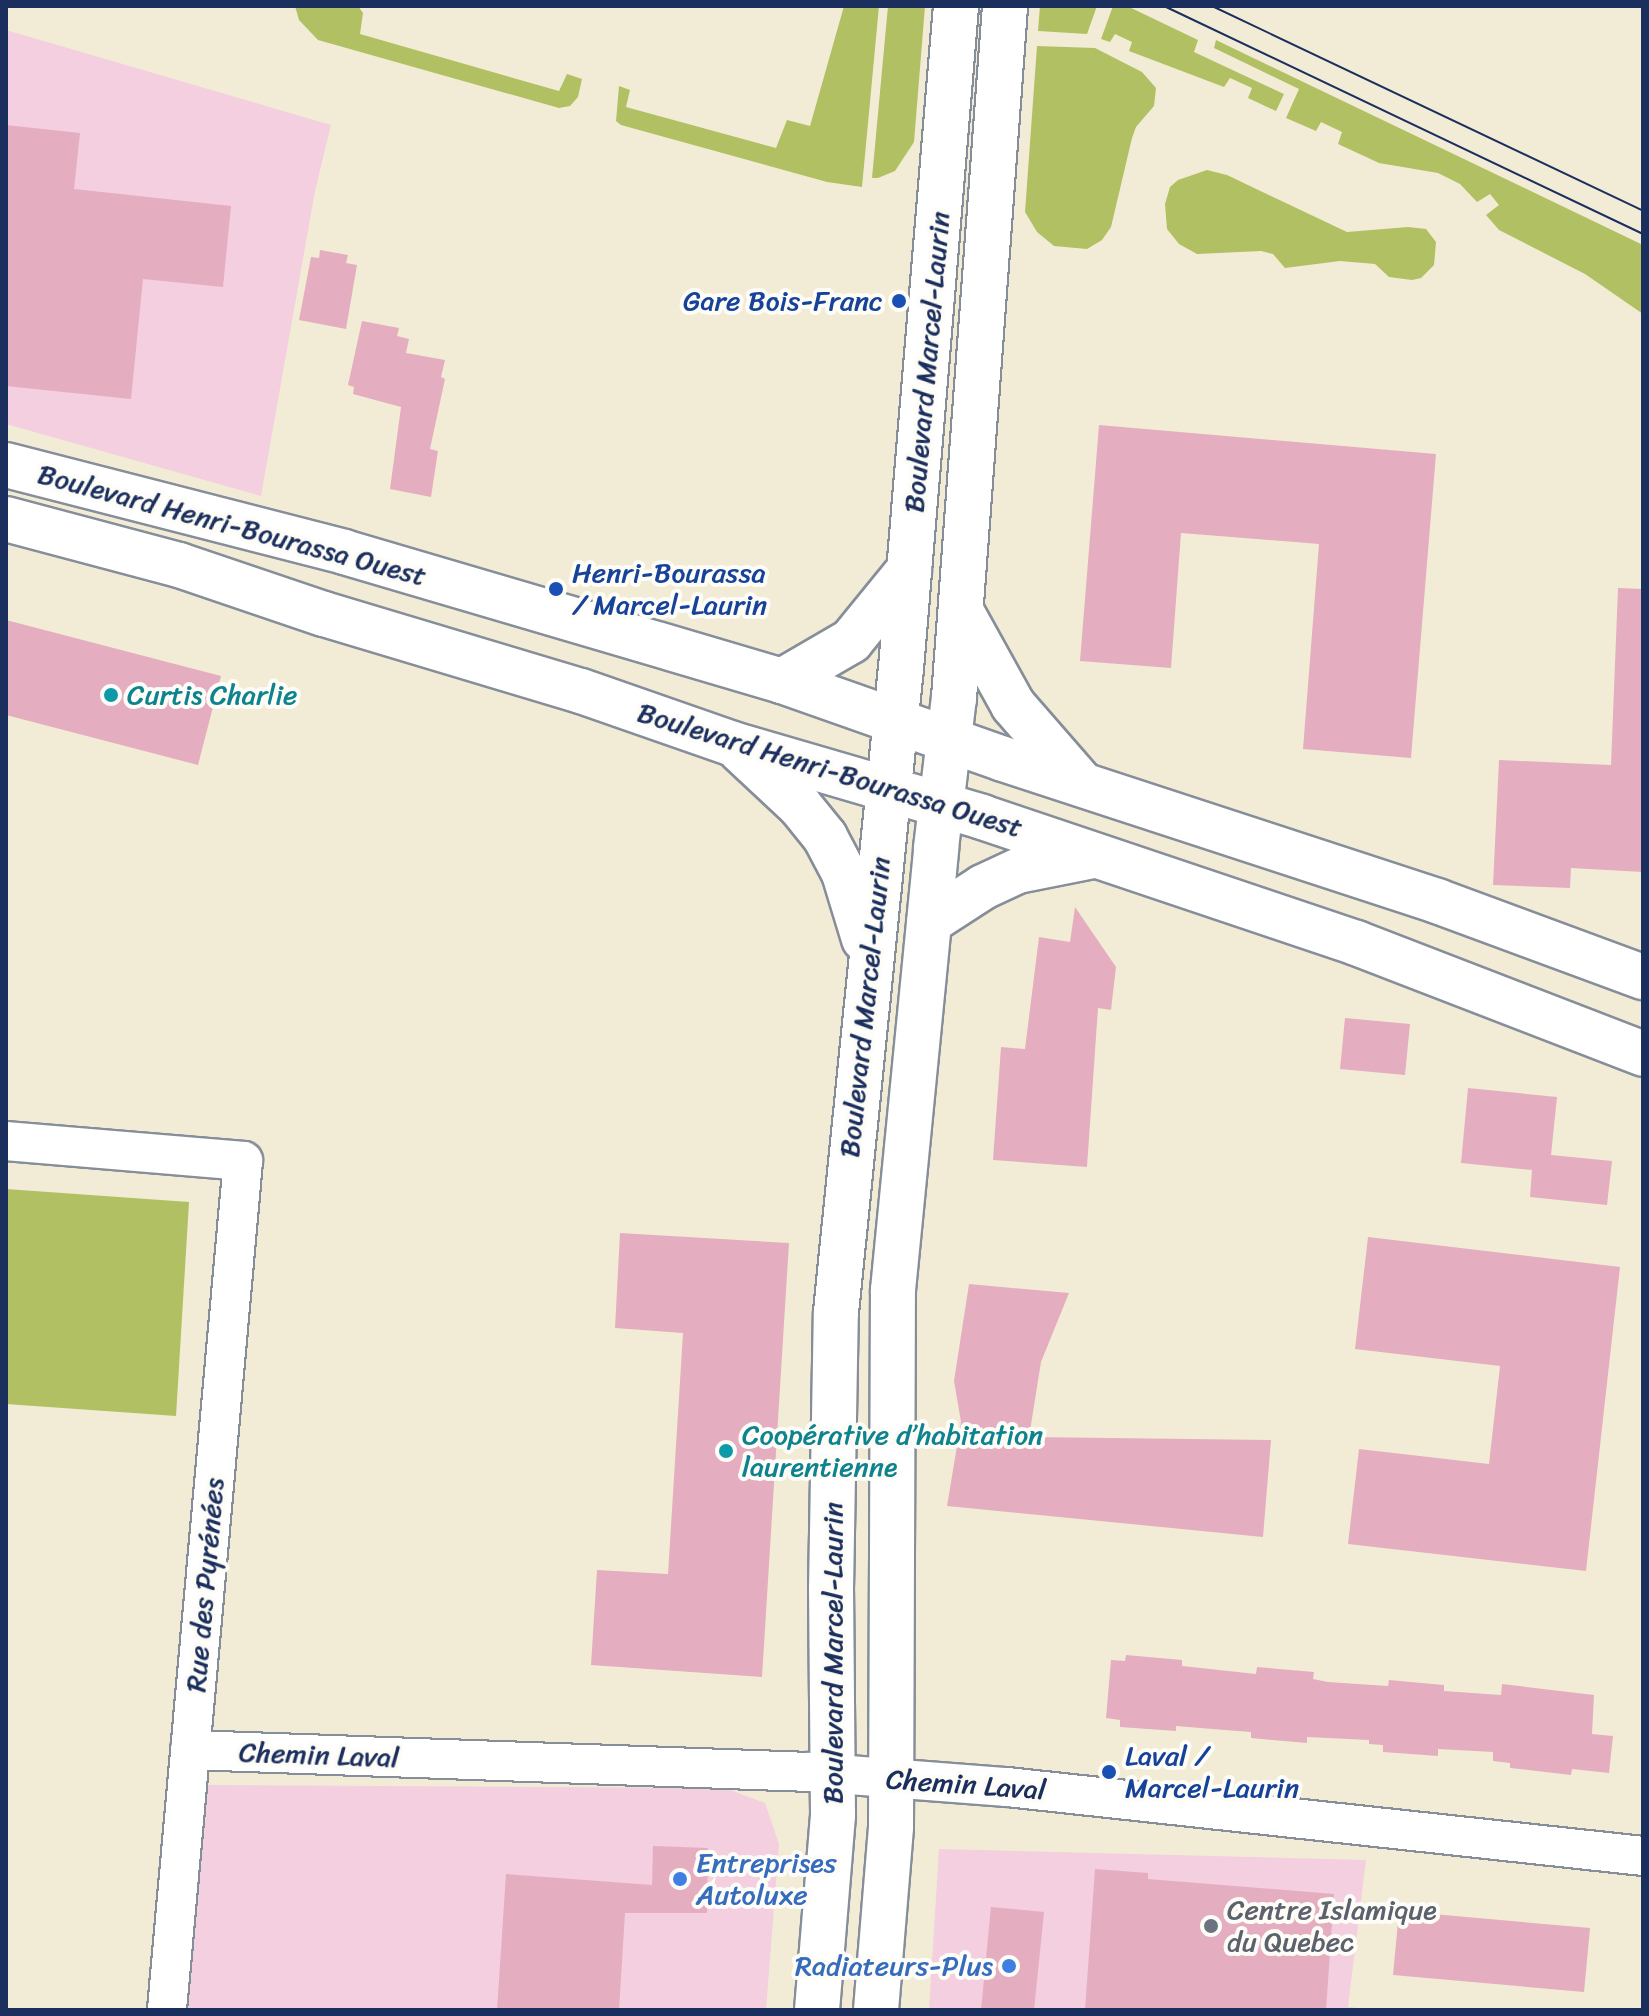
<!DOCTYPE html>
<html>
<head>
<meta charset="utf-8">
<style>
  body { margin:0 }
  #map { position:relative; width:1649px; height:2016px; overflow:hidden; background:#f2ecd6; font-family:Sriracha,sans-serif }
  div>[style] { position:absolute }
  .built>* { inset:0; background:#f3cfdf }
  .green>* { inset:0; background:#b1c063 }
  .building>* { inset:0; background:#e4aec0 }
  .roads { filter:drop-shadow(2px 0 #868e9a) drop-shadow(-2px 0 #868e9a) drop-shadow(0 2px #868e9a) drop-shadow(0 -2px #868e9a) }
  .minor>* { height:38px; margin:-19px; padding:0 19px; transform-origin:19px; border-radius:19px; background:#fff }
  .major>* { height:44px; margin:-22px; padding:0 22px; transform-origin:22px; border-radius:22px; background:#fff }
  .tram>* { height:2px; margin:-1px; padding:0 1px; transform-origin:1px; border-radius:1px; background:#1b2f5e }
  .dots>* { width:22px; height:22px; translate:-50% -50%; box-sizing:border-box; border:4px solid #fdfcf7; border-radius:50% }
  span { translate:-50% -50%; white-space:nowrap; text-align:center; line-height:1.15; -webkit-text-stroke:8px #fdfcf7; paint-order:stroke }
  .transit-label { font-size:28px; color:#164399 }
  .right { translate:-100% -50%; text-align:right }
  .left { translate:0 -50%; text-align:left }
  .street-label { font-size:28px; color:#1b2f5e }
  .culture-label { font-size:28px; color:#0d838f }
  .shop-label { font-size:28px; color:#366cbe }
  .worship-label { font-size:28px; color:#5b616d }
  .frame { position:absolute; inset:0; border:8px solid #1b2f5e; pointer-events:none }
</style>
</head>
<body>
<div id="map">
  <div class="built">
    <div style="clip-path:polygon(6px 30px,331px 125px,315px 191px,261px 496px,6px 424px)"></div>
    <div style="clip-path:polygon(208px 1785px,725px 1788px,765px 1803px,779px 1844px,766px 2010px,188px 2010px)"></div>
    <div style="clip-path:polygon(939px 1849px,1366px 1860px,1348px 2007px,1376px 2010px,929px 2010px)"></div>
  </div>
  <div class="green">
    <div style="clip-path:polygon(295px 6px,358px 6px,363px 13px,360px 34px,559px 91px,567px 74px,582px 79px,578px 97px,570px 106px,559px 108px,318px 40px,299px 20px)"></div>
    <div style="clip-path:polygon(844px 6px,879px 6px,862px 187px,827px 182px,621px 125px,616px 121px,619px 86px,630px 90px,626px 107px,776px 148px,787px 120px,810px 126px)"></div>
    <div style="clip-path:polygon(888px 6px,925px 6px,914px 142px,895px 171px,878px 178px,872px 178px)"></div>
    <div style="clip-path:polygon(1040px 6px,1097px 6px,1087px 34px,1038px 31px)"></div>
    <div style="clip-path:polygon(1113px 6px,1127px 6px,1198px 40px,1194px 52px,1284px 94px,1276px 111px,1248px 98px,1252px 88px,1230px 78px,1224px 87px,1129px 51px,1132px 42px,1115px 34px,1110px 42px,1101px 39px)"></div>
    <div style="clip-path:polygon(1216px 40px,1643px 245px,1643px 314px,1585px 274px,1499px 230px,1486px 215px,1499px 205px,1490px 194px,1477px 202px,1460px 184px,1438px 173px,1379px 163px,1338px 144px,1342px 132px,1321px 122px,1316px 131px,1286px 118px,1299px 89px,1214px 48px)"></div>
    <div style="clip-path:polygon(1037px 46px,1095px 48px,1142px 72px,1156px 88px,1154px 106px,1136px 127px,1132px 138px,1111px 227px,1102px 240px,1087px 249px,1054px 246px,1037px 232px,1025px 212px)"></div>
    <div style="clip-path:polygon(1207px 170px,1227px 175px,1347px 232px,1408px 227px,1426px 229px,1436px 242px,1434px 265px,1421px 278px,1412px 280px,1389px 277px,1375px 264px,1340px 261px,1285px 268px,1273px 254px,1261px 251px,1197px 254px,1179px 244px,1167px 229px,1165px 204px,1170px 187px,1178px 180px)"></div>
    <div style="clip-path:polygon(6px 1189px,189px 1202px,176px 1416px,6px 1404px)"></div>
  </div>
  <div class="building">
    <div style="clip-path:polygon(6px 125px,80px 133px,74px 189px,231px 206px,223px 287px,143px 279px,131px 399px,6px 386px)"></div>
    <div style="clip-path:polygon(320px 250px,348px 255px,346px 263px,357px 265px,346px 329px,299px 320px,311px 257px,319px 258px)"></div>
    <div style="clip-path:polygon(362px 321px,399px 328px,397px 336px,409px 339px,406px 353px,445px 360px,441px 377px,445px 379px,430px 449px,438px 451px,431px 497px,390px 489px,401px 407px,353px 394px,354px 387px,348px 385px)"></div>
    <div style="clip-path:polygon(1099px 425px,1436px 454px,1411px 758px,1303px 749px,1319px 544px,1181px 533px,1171px 668px,1080px 661px)"></div>
    <div style="clip-path:polygon(1618px 588px,1643px 589px,1643px 872px,1571px 868px,1570px 888px,1493px 885px,1499px 760px,1611px 765px)"></div>
    <div style="clip-path:polygon(6px 620px,221px 676px,198px 765px,6px 715px)"></div>
    <div style="clip-path:polygon(1075px 907px,1116px 967px,1111px 1010px,1098px 1008px,1087px 1167px,993px 1160px,1001px 1047px,1025px 1049px,1039px 937px,1070px 942px)"></div>
    <div style="clip-path:polygon(1345px 1018px,1410px 1024px,1405px 1075px,1340px 1069px)"></div>
    <div style="clip-path:polygon(1468px 1088px,1557px 1097px,1551px 1155px,1612px 1161px,1607px 1205px,1530px 1197px,1532px 1170px,1461px 1163px)"></div>
    <div style="clip-path:polygon(620px 1233px,789px 1243px,762px 1677px,591px 1665px,597px 1570px,668px 1574px,683px 1333px,615px 1328px)"></div>
    <div style="clip-path:polygon(1368px 1237px,1620px 1267px,1586px 1571px,1348px 1544px,1359px 1449px,1489px 1464px,1500px 1366px,1355px 1349px)"></div>
    <div style="clip-path:polygon(969px 1284px,1069px 1293px,1041px 1362px,1029px 1437px,1271px 1440px,1263px 1537px,947px 1506px,961px 1422px,954px 1381px)"></div>
    <div style="clip-path:polygon(1126px 1655px,1182px 1660px,1182px 1666px,1256px 1674px,1257px 1667px,1314px 1672px,1313px 1679px,1328px 1682px,1388px 1686px,1389px 1680px,1444px 1685px,1444px 1691px,1501px 1695px,1502px 1684px,1594px 1695px,1592px 1734px,1613px 1736px,1609px 1773px,1572px 1769px,1571px 1775px,1510px 1768px,1510px 1763px,1493px 1761px,1493px 1752px,1438px 1749px,1438px 1756px,1383px 1752px,1383px 1745px,1369px 1744px,1369px 1740px,1307px 1737px,1307px 1743px,1251px 1738px,1251px 1732px,1237px 1731px,1176px 1726px,1176px 1731px,1120px 1727px,1120px 1720px,1106px 1718px,1111px 1660px,1125px 1661px)"></div>
    <div style="clip-path:polygon(653px 1846px,708px 1848px,707px 1913px,625px 1913px,619px 2010px,497px 2010px,506px 1874px,652px 1885px)"></div>
    <div style="clip-path:polygon(1095px 1869px,1148px 1873px,1148px 1879px,1334px 1894px,1326px 2010px,1085px 2010px)"></div>
    <div style="clip-path:polygon(991px 1907px,1044px 1912px,1034px 2010px,981px 2010px)"></div>
    <div style="clip-path:polygon(1399px 1911px,1590px 1928px,1584px 1992px,1393px 1975px)"></div>
  </div>
  <div class="roads">
    <div class="minor">
      <div style="left:6px;top:1141px;width:238px;rotate:4.8deg"></div>
      <div style="left:243px;top:1161px;width:852px;rotate:95.12deg"></div>
      <div style="left:190px;top:1750px;width:620px;rotate:2.03deg"></div>
      <div style="left:810px;top:1772px;width:198px;rotate:4.4deg"></div>
      <div style="left:1007px;top:1787px;width:640px;rotate:6.19deg"></div>
    </div>
    <div class="major">
      <div style="left:6px;top:465px;width:349px;rotate:14.4deg"></div>
      <div style="left:344px;top:552px;width:457px;rotate:16.4deg"></div>
      <div style="left:782px;top:681px;width:234px;rotate:19.4deg"></div>
      <div style="left:1003px;top:759px;width:457px;rotate:18.1deg"></div>
      <div style="left:1437px;top:901px;width:220px;rotate:20.3deg"></div>
      <div style="left:6px;top:519px;width:179px;rotate:14.9deg"></div>
      <div style="left:179px;top:565px;width:153px;rotate:18.7deg"></div>
      <div style="left:324px;top:614px;width:268px;rotate:16.7deg"></div>
      <div style="left:581px;top:691px;width:161px;rotate:19.2deg"></div>
      <div style="left:733px;top:744px;width:259px;rotate:16.3deg"></div>
      <div style="left:982px;top:817px;width:395px;rotate:18.6deg"></div>
      <div style="left:1356px;top:943px;width:308px;rotate:21.1deg"></div>
      <div style="left:961px;top:611px;width:107px;rotate:61deg"></div>
      <div style="left:1013px;top:705px;width:105px;rotate:48.9deg"></div>
      <div style="left:782px;top:681px;width:80px;rotate:-30.1deg"></div>
      <div style="left:851px;top:641px;width:92px;rotate:-50.8deg"></div>
      <div style="left:740px;top:750px;width:82px;rotate:43deg"></div>
      <div style="left:800px;top:806px;width:40px;rotate:51deg"></div>
      <div style="left:825px;top:837px;width:41px;rotate:62.2deg"></div>
      <div style="left:844px;top:873px;width:69px;rotate:73.1deg"></div>
      <div style="left:929px;top:922px;width:64px;rotate:-32.9deg"></div>
      <div style="left:983px;top:887px;width:38px;rotate:-25deg"></div>
      <div style="left:1018px;top:871px;width:77px;rotate:-11.2deg"></div>
      <div style="left:817px;top:2010px;width:196px;rotate:-85.3deg"></div>
      <div style="left:833px;top:1815px;width:225px;rotate:-90.5deg"></div>
      <div style="left:831px;top:1590px;width:278px;rotate:-89deg"></div>
      <div style="left:836px;top:1312px;width:647px;rotate:-84.24deg"></div>
      <div style="left:901px;top:668px;width:664px;rotate:-85.25deg"></div>
      <div style="left:876px;top:2010px;width:184px;rotate:-85.3deg"></div>
      <div style="left:891px;top:1827px;width:537px;rotate:-89.79deg"></div>
      <div style="left:893px;top:1290px;width:444px;rotate:-84.4deg"></div>
      <div style="left:936px;top:848px;width:151px;rotate:-83.2deg"></div>
      <div style="left:954px;top:698px;width:694px;rotate:-85.78deg"></div>
    </div>
  </div>
  <div class="tram">
    <div style="left:1164px;top:6px;width:530px;rotate:25.45deg"></div>
    <div style="left:1212px;top:6px;width:477px;rotate:25.4deg"></div>
  </div>
  <div class="dots">
    <div style="left:899px;top:301px;background:#1a4fb4"></div>
    <div style="left:556px;top:589px;background:#1a4fb4"></div>
    <div style="left:111px;top:695px;background:#0f9aa8"></div>
    <div style="left:726px;top:1451px;background:#0f9aa8"></div>
    <div style="left:1109px;top:1772px;background:#1a4fb4"></div>
    <div style="left:680px;top:1879px;background:#3f7fe0"></div>
    <div style="left:1211px;top:1926px;background:#6b7280"></div>
    <div style="left:1009px;top:1966px;background:#3f7fe0"></div>
  </div>
  <div class="transit-label">
    <span class="right" style="left:883px;top:301px">Gare Bois-Franc</span>
    <span class="left" style="left:572px;top:589px">Henri-Bourassa<br>/ Marcel-Laurin</span>
    <span class="left" style="left:1125px;top:1772px">Laval /<br>Marcel-Laurin</span>
  </div>
  <div class="street-label">
    <span style="left:927px;top:362px;rotate:-85deg">Boulevard Marcel-Laurin</span>
    <span style="left:232px;top:525px;rotate:15deg">Boulevard Henri-Bourassa Ouest</span>
    <span style="left:830px;top:770px;rotate:17deg">Boulevard Henri-Bourassa Ouest</span>
    <span style="left:865px;top:1007px;rotate:-84deg">Boulevard Marcel-Laurin</span>
    <span style="left:205px;top:1585px;rotate:-85deg">Rue des Pyrénées</span>
    <span style="left:833px;top:1653px;rotate:-90deg">Boulevard Marcel-Laurin</span>
    <span style="left:319px;top:1755px;rotate:2deg">Chemin Laval</span>
    <span style="left:966px;top:1785px;rotate:4deg">Chemin Laval</span>
  </div>
  <div class="culture-label">
    <span class="left" style="left:127px;top:695px">Curtis Charlie</span>
    <span class="left" style="left:742px;top:1451px">Coopérative d’habitation<br>laurentienne</span>
  </div>
  <div class="shop-label">
    <span class="left" style="left:696px;top:1879px">Entreprises<br>Autoluxe</span>
    <span class="right" style="left:993px;top:1966px">Radiateurs-Plus</span>
  </div>
  <div class="worship-label">
    <span class="left" style="left:1227px;top:1926px">Centre Islamique<br>du Quebec</span>
  </div>
  <div class="frame"></div>
</div>
</body>
</html>
